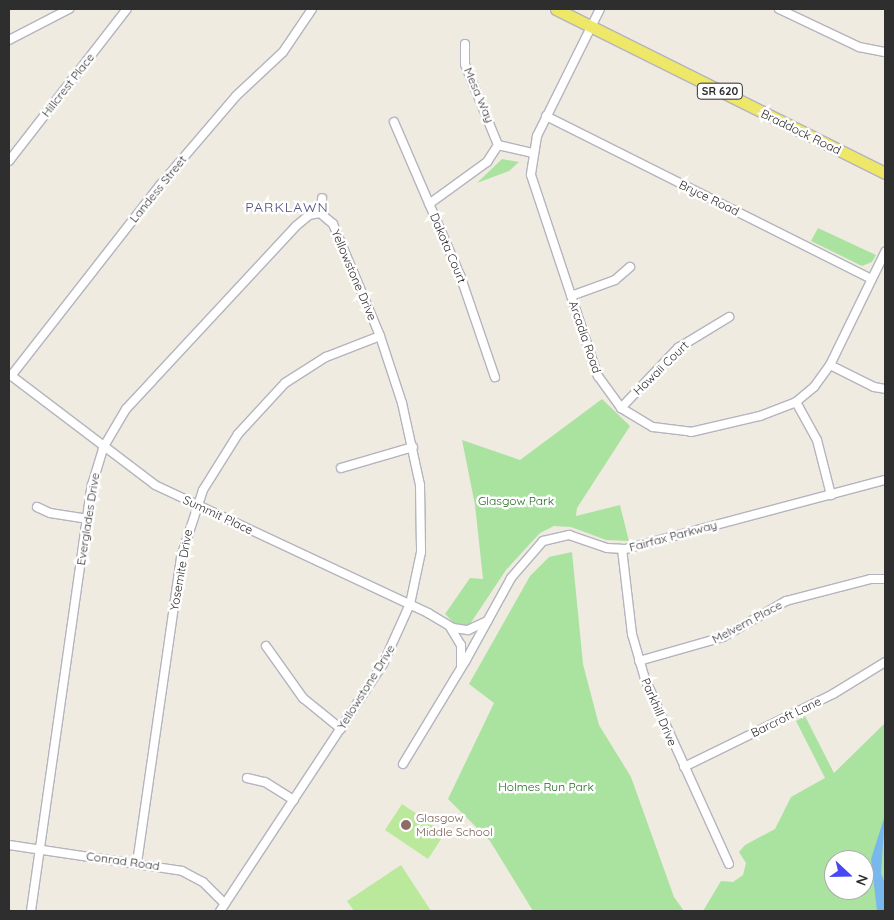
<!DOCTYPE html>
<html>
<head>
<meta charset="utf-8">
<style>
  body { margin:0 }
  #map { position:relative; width:894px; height:920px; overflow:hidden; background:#efebe1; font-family:Quicksand,sans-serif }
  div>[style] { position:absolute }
  .green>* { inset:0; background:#aae3a0 }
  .pitch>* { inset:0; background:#bae99c }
  .water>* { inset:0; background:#79b8ec }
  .roads { filter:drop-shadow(1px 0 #b4b4c0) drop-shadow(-1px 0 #b4b4c0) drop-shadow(0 1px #b4b4c0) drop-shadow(0 -1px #b4b4c0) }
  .street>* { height:8px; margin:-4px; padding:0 4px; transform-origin:4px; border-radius:4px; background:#fff }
  .primary>* { height:11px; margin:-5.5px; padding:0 5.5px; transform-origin:5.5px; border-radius:5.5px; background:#eee767 }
  .dots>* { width:14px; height:14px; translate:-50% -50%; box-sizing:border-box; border:2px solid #fff; border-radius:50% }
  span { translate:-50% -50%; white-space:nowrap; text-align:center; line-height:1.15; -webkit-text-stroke:5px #fff; paint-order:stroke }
  .shield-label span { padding:1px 4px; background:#fff; border:1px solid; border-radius:4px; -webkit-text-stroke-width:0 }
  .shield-label { font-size:11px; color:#2e2e2e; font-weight:700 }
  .street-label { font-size:12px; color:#2e2e2e }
  .park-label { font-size:12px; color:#1f6b1e }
  .education-label { font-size:12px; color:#785e54 }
  .left { translate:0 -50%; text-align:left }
  .neighbourhood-label { font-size:14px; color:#4f4f7e; letter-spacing:1px }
  .frame { position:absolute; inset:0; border:10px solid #2e2e2e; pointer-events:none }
  .north { position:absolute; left:824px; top:850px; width:50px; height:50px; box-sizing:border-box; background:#fff; border:1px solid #ababab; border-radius:50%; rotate:111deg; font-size:14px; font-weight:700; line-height:20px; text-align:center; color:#2e2e2e }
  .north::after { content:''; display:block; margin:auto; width:18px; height:22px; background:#4848f5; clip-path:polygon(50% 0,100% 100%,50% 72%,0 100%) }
</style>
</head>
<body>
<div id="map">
  <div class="green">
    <div style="clip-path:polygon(502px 159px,519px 162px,509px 171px,477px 183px)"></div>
    <div style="clip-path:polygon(818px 228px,876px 255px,872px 262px,862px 266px,811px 241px)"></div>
    <div style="clip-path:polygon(602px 399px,630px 426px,577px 508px,576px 516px,620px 505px,629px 541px,606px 540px,571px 527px,554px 526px,540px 533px,506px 570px,464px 633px,445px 614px,470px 578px,483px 579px,475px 505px,462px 440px,520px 460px)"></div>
    <div style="clip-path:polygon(572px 552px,583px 664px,599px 725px,631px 777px,674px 897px,684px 911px,533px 911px,490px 841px,448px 799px,494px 703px,469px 684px,530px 576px,549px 557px)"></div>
    <div style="clip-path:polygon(evenodd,805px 716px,834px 773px,885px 723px,885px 911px,703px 911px,721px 881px,733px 882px,743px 875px,746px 863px,739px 852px,745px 845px,775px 829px,791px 797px,825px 778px,796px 721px,805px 716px,834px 860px,864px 860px,864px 890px,834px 890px,834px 860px)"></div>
  </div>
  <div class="pitch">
    <div style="clip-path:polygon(402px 804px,445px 833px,428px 859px,385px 830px)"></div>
    <div style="clip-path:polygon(401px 865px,431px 911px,354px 911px,347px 901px)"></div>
  </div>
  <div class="water">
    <div style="clip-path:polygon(885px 815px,881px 873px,885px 884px,885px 911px,877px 911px,871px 859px)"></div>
  </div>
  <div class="roads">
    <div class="street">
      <div style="left:600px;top:9px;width:142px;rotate:116.4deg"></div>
      <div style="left:537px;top:136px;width:39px;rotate:99deg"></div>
      <div style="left:531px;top:175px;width:212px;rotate:71.6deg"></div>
      <div style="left:598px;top:376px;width:39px;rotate:54deg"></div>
      <div style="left:621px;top:408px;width:37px;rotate:31deg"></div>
      <div style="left:653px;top:427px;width:38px;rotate:7deg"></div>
      <div style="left:691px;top:432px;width:71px;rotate:-13.1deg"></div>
      <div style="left:760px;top:416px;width:39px;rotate:-21deg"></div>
      <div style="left:796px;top:402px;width:23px;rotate:-40deg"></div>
      <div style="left:814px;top:387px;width:27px;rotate:-54deg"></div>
      <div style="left:830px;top:365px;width:126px;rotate:-64deg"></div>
      <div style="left:779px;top:9px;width:89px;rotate:25.4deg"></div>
      <div style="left:859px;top:47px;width:26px;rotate:11deg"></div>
      <div style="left:9px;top:40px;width:68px;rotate:-27.3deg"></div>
      <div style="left:546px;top:116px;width:364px;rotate:26.6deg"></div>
      <div style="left:394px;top:122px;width:167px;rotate:66.7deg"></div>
      <div style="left:460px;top:275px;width:108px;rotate:71.1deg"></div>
      <div style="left:498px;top:145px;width:35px;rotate:13deg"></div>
      <div style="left:9px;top:161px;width:192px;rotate:-52.2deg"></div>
      <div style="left:429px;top:204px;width:72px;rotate:-35.9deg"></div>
      <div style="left:487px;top:162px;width:20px;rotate:-57deg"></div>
      <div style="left:498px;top:145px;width:87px;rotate:-112.2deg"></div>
      <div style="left:465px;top:64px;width:20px;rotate:-90deg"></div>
      <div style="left:320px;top:213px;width:15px;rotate:-82deg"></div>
      <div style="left:571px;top:296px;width:47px;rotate:-20deg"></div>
      <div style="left:615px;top:280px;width:20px;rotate:-41deg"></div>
      <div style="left:830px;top:365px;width:49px;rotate:26.6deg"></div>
      <div style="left:874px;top:387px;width:11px;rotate:10deg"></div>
      <div style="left:9px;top:374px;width:183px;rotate:37.2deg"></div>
      <div style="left:155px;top:485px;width:302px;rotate:25.1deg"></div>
      <div style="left:428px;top:613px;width:29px;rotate:31deg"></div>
      <div style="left:453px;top:628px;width:15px;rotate:8deg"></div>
      <div style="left:468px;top:630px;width:21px;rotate:-25deg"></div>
      <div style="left:11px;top:376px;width:242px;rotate:-52deg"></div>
      <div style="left:160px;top:185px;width:117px;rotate:-49.5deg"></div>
      <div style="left:236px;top:96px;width:64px;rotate:-43.1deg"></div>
      <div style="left:283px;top:52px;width:52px;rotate:-56deg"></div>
      <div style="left:796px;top:402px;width:43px;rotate:61.1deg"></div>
      <div style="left:817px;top:440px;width:57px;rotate:75.7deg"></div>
      <div style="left:621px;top:408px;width:83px;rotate:-46.5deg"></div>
      <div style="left:678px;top:348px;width:60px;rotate:-31.3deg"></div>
      <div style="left:341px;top:468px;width:75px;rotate:-16.3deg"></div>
      <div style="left:37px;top:507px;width:14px;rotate:25deg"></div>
      <div style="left:50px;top:513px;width:37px;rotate:9deg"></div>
      <div style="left:622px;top:549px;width:86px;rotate:83.3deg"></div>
      <div style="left:632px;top:634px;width:47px;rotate:73.9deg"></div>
      <div style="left:645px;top:679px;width:203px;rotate:65.6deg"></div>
      <div style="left:450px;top:627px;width:21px;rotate:59deg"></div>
      <div style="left:461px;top:645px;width:22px;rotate:90deg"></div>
      <div style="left:266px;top:646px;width:64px;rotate:54.6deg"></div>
      <div style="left:303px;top:698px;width:49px;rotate:39.2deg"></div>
      <div style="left:639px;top:661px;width:87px;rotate:-15.9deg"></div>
      <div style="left:723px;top:637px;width:73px;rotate:-29.7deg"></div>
      <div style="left:786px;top:601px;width:88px;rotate:-14.5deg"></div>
      <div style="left:871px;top:579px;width:14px"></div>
      <div style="left:403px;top:764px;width:122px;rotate:-58.8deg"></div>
      <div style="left:466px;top:660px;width:94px;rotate:-61.2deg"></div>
      <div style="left:511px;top:578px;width:49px;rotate:-49.1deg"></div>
      <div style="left:543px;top:541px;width:27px;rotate:-13deg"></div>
      <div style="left:569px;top:535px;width:40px;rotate:18.9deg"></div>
      <div style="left:607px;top:548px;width:18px;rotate:3deg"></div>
      <div style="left:625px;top:549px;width:269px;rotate:-14.9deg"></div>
      <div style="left:684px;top:767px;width:166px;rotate:-26.1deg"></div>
      <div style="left:833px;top:694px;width:61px;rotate:-31.6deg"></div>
      <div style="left:247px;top:778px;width:18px;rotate:13deg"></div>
      <div style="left:265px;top:782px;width:34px;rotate:32deg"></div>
      <div style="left:9px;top:845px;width:175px;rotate:8.5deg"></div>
      <div style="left:182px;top:871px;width:24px;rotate:28deg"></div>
      <div style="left:203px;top:882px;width:31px;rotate:45deg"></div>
      <div style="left:137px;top:863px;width:309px;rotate:-81.8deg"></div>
      <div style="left:181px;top:557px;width:71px;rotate:-71.8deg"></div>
      <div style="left:203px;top:490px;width:66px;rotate:-58deg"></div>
      <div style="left:238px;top:434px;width:69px;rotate:-47.3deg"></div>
      <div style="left:285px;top:383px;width:49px;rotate:-32.4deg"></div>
      <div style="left:326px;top:357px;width:58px;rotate:-21.3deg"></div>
      <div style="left:31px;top:911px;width:430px;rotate:-81.9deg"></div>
      <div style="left:92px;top:485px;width:39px;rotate:-73deg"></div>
      <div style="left:103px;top:448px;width:45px;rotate:-59.5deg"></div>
      <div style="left:126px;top:409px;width:38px;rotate:-47deg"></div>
      <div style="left:152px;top:381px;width:212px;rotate:-47.1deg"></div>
      <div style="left:296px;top:226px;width:17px;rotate:-40deg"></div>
      <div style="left:309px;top:215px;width:11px;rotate:-10deg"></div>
      <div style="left:320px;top:213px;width:17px;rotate:40deg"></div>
      <div style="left:333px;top:224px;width:121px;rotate:67.2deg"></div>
      <div style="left:380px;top:336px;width:71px;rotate:71.8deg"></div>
      <div style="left:402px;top:403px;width:84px;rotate:77.6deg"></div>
      <div style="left:420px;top:485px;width:67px;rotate:89.1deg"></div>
      <div style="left:421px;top:552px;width:53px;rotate:101.9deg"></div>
      <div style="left:410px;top:604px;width:66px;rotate:114.2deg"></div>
      <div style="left:383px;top:664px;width:296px;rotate:123.4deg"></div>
    </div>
    <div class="primary">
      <div style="left:556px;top:9px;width:368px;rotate:26.5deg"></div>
    </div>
  </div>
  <div class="dots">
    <div style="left:406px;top:825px;background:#8d6e63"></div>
  </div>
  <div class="shield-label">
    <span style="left:720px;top:91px">SR 620</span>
  </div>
  <div class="street-label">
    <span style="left:68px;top:85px;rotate:-52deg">Hillcrest Place</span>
    <span style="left:479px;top:95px;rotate:67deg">Mesa Way</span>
    <span style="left:801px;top:132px;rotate:26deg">Braddock Road</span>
    <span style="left:158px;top:189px;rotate:-51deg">Landess Street</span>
    <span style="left:709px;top:198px;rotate:26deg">Bryce Road</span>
    <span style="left:448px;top:248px;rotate:67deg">Dakota Court</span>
    <span style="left:354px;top:275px;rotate:67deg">Yellowstone Drive</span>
    <span style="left:585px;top:337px;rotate:71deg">Arcadia Road</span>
    <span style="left:661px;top:368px;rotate:-44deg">Hawaii Court</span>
    <span style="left:218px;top:515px;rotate:25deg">Summit Place</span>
    <span style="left:88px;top:519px;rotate:-81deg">Everglades Drive</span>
    <span style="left:673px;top:536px;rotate:-15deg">Fairfax Parkway</span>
    <span style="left:181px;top:570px;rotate:-80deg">Yosemite Drive</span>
    <span style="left:747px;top:622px;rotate:-28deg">Melvern Place</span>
    <span style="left:366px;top:687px;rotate:-58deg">Yellowstone Drive</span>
    <span style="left:659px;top:712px;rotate:67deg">Parkhill Drive</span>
    <span style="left:786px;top:717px;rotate:-26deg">Barcroft Lane</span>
    <span style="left:123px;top:861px;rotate:8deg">Conrad Road</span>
  </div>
  <div class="park-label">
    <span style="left:516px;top:501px">Glasgow Park</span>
    <span style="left:546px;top:787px">Holmes Run Park</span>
  </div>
  <div class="education-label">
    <span class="left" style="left:416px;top:825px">Glasgow<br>Middle School</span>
  </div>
  <div class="neighbourhood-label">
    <span style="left:287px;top:207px">PARKLAWN</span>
  </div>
  <div class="frame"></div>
  <div class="north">N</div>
</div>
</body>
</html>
